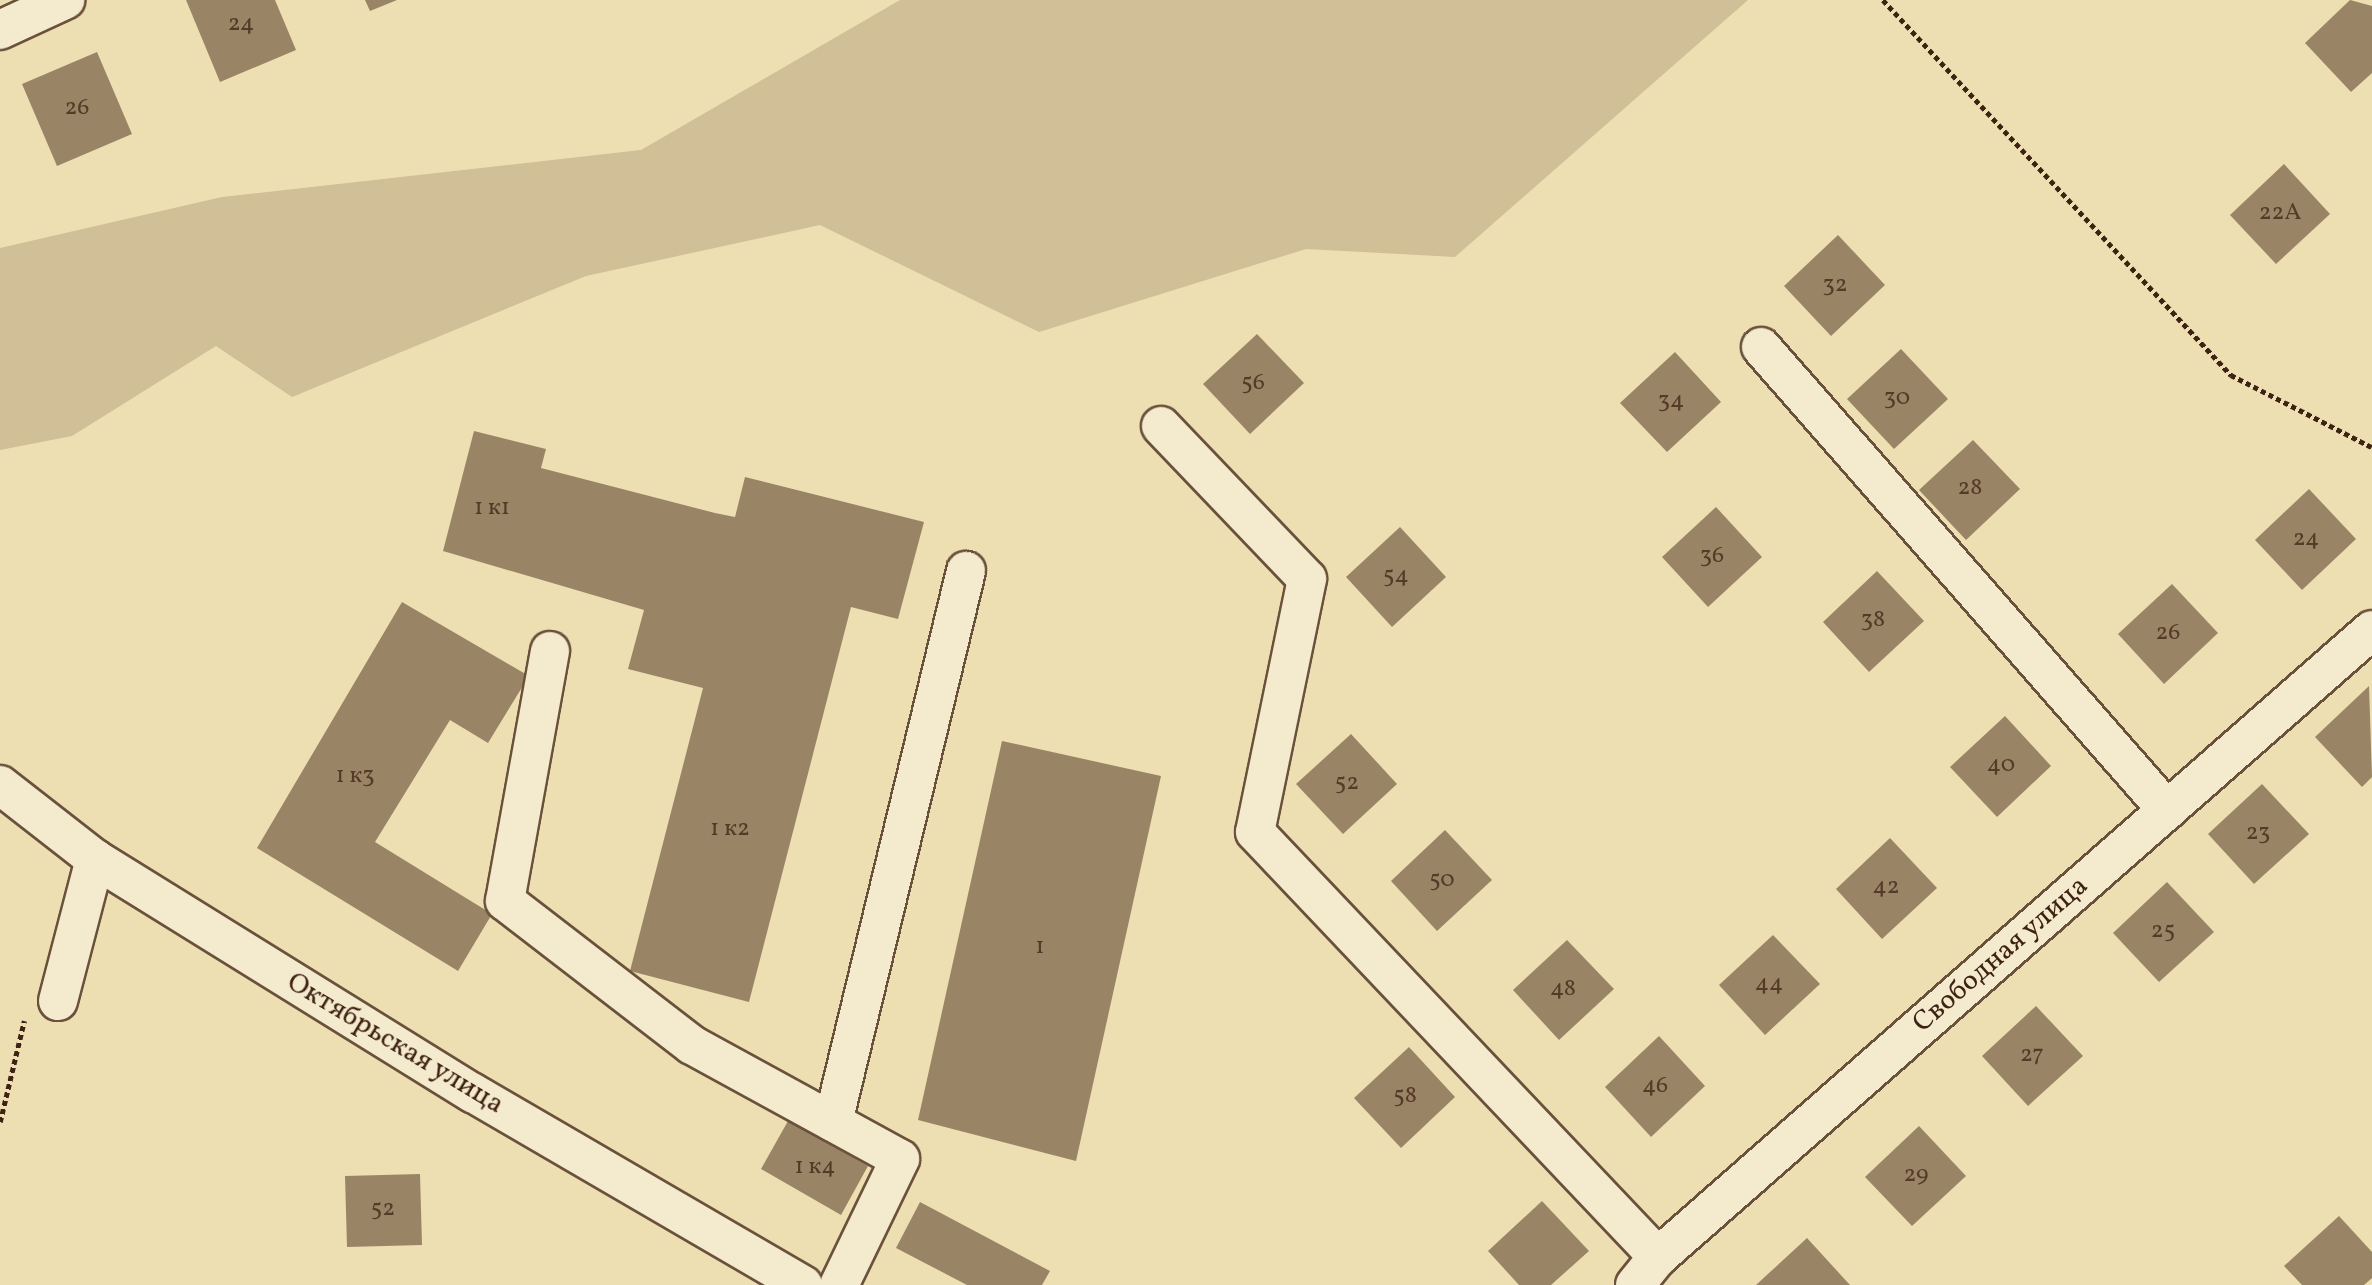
<!DOCTYPE html>
<html>
<head>
<meta charset="utf-8">
<style>
  body { margin:0 }
  #map { position:relative; width:2372px; height:1285px; overflow:hidden; background:#eedfb2; font-family:Vollkorn,serif }
  div>[style] { position:absolute }
  .green>* { inset:0; background:#d0bf97 }
  .building>* { inset:0; background:#9a8466 }
  .path>* { height:4.5px; margin-top:-2.25px; transform-origin:0; background:repeating-linear-gradient(90deg,#3e2214 0 5px,transparent 0 8.5px) }
  .roads { filter:drop-shadow(2px 0 #6a513c) drop-shadow(-2px 0 #6a513c) drop-shadow(0 2px #6a513c) drop-shadow(0 -2px #6a513c) }
  .minor>* { height:38px; margin:-19px; padding:0 19px; transform-origin:19px; border-radius:19px; background:#f4eacd }
  span { translate:-50% -50%; white-space:nowrap; text-align:center; line-height:1.15; -webkit-text-stroke:5px #f4eacd; paint-order:stroke }
  .number-label { font-size:24px; color:#553a28 }
  .number-label span { -webkit-text-stroke-width:0 }
  .street-label { font-size:28px; color:#3e2214 }
</style>
</head>
<body>
<div id="map">
  <div class="green">
    <div style="clip-path:polygon(900px 0,1748px 0,1455px 257px,1306px 249px,1039px 332px,820px 225px,586px 276px,292px 397px,216px 346px,72px 436px,0 450px,0 248px,222px 197px,641px 150px)"></div>
  </div>
  <div class="building">
    <div style="clip-path:polygon(186px 0,275px 0,296px 50px,220px 82px)"></div>
    <div style="clip-path:polygon(365px 0,397px 0,370px 11px)"></div>
    <div style="clip-path:polygon(2350px 0,2372px 6px,2372px 73px,2351px 92px,2305px 43px)"></div>
    <div style="clip-path:polygon(97px 52px,132px 134px,57px 166px,22px 84px)"></div>
    <div style="clip-path:polygon(2284px 164px,2330px 214px,2276px 264px,2230px 215px)"></div>
    <div style="clip-path:polygon(1838px 235px,1885px 285px,1831px 336px,1784px 286px)"></div>
    <div style="clip-path:polygon(1257px 334px,1304px 383px,1250px 434px,1203px 384px)"></div>
    <div style="clip-path:polygon(1901px 349px,1948px 399px,1894px 449px,1847px 399px)"></div>
    <div style="clip-path:polygon(1675px 352px,1721px 402px,1667px 452px,1620px 403px)"></div>
    <div style="clip-path:polygon(474px 431px,546px 449px,541px 468px,715px 513px,735px 517px,745px 477px,924px 522px,898px 619px,851px 607px,749px 1002px,630px 971px,703px 688px,628px 669px,644px 610px,443px 551px)"></div>
    <div style="clip-path:polygon(1973px 440px,2020px 489px,1966px 540px,1919px 490px)"></div>
    <div style="clip-path:polygon(2309px 489px,2356px 539px,2302px 590px,2255px 540px)"></div>
    <div style="clip-path:polygon(1716px 507px,1762px 557px,1708px 607px,1662px 557px)"></div>
    <div style="clip-path:polygon(1400px 527px,1446px 577px,1392px 627px,1346px 577px)"></div>
    <div style="clip-path:polygon(1877px 571px,1924px 621px,1869px 672px,1823px 622px)"></div>
    <div style="clip-path:polygon(2172px 584px,2218px 633px,2164px 684px,2118px 634px)"></div>
    <div style="clip-path:polygon(402px 602px,529px 676px,488px 743px,450px 720px,375px 842px,492px 914px,458px 971px,257px 848px)"></div>
    <div style="clip-path:polygon(2369px 686px,2372px 777px,2362px 787px,2315px 737px)"></div>
    <div style="clip-path:polygon(2005px 716px,2051px 766px,1997px 817px,1950px 767px)"></div>
    <div style="clip-path:polygon(1351px 734px,1397px 784px,1343px 834px,1296px 784px)"></div>
    <div style="clip-path:polygon(1002px 741px,1161px 776px,1076px 1161px,918px 1120px)"></div>
    <div style="clip-path:polygon(2262px 784px,2309px 834px,2254px 884px,2208px 834px)"></div>
    <div style="clip-path:polygon(1445px 830px,1492px 880px,1437px 931px,1391px 881px)"></div>
    <div style="clip-path:polygon(1890px 838px,1937px 888px,1882px 939px,1836px 889px)"></div>
    <div style="clip-path:polygon(2167px 882px,2214px 932px,2159px 982px,2113px 933px)"></div>
    <div style="clip-path:polygon(1773px 935px,1820px 984px,1765px 1035px,1719px 985px)"></div>
    <div style="clip-path:polygon(1567px 940px,1614px 989px,1559px 1040px,1513px 990px)"></div>
    <div style="clip-path:polygon(2036px 1006px,2083px 1056px,2028px 1106px,1982px 1056px)"></div>
    <div style="clip-path:polygon(1659px 1036px,1705px 1086px,1651px 1137px,1605px 1087px)"></div>
    <div style="clip-path:polygon(1409px 1047px,1455px 1097px,1401px 1148px,1354px 1098px)"></div>
    <div style="clip-path:polygon(788px 1121px,868px 1166px,841px 1215px,761px 1169px)"></div>
    <div style="clip-path:polygon(1919px 1126px,1966px 1176px,1912px 1226px,1865px 1177px)"></div>
    <div style="clip-path:polygon(420px 1174px,422px 1245px,347px 1247px,345px 1176px)"></div>
    <div style="clip-path:polygon(1542px 1201px,1589px 1251px,1551px 1285px,1519px 1285px,1488px 1251px)"></div>
    <div style="clip-path:polygon(920px 1202px,1050px 1271px,1042px 1285px,967px 1285px,896px 1248px)"></div>
    <div style="clip-path:polygon(2339px 1216px,2372px 1252px,2372px 1278px,2364px 1285px,2302px 1285px,2284px 1266px)"></div>
    <div style="clip-path:polygon(1807px 1238px,1850px 1285px,1756px 1285px)"></div>
  </div>
  <div class="path">
    <div style="left:1883px;top:0;width:512px;rotate:47.14deg"></div>
    <div style="left:2231px;top:375px;width:158px;rotate:27.1deg"></div>
    <div style="left:0;top:1122px;width:104px;rotate:-76.6deg"></div>
  </div>
  <div class="roads">
    <div class="minor">
      <div style="left:0;top:30px;width:72px;rotate:-24.8deg"></div>
      <div style="left:1761px;top:347px;width:616px;rotate:48.75deg"></div>
      <div style="left:1161px;top:426px;width:211px;rotate:46.3deg"></div>
      <div style="left:1307px;top:579px;width:258px;rotate:101.6deg"></div>
      <div style="left:1255px;top:832px;width:586px;rotate:46.52deg"></div>
      <div style="left:550px;top:651px;width:254px;rotate:100.2deg"></div>
      <div style="left:505px;top:901px;width:236px;rotate:37.6deg"></div>
      <div style="left:692px;top:1045px;width:237px;rotate:28.7deg"></div>
      <div style="left:900px;top:1159px;width:140px;rotate:115.8deg"></div>
      <div style="left:0;top:785px;width:120px;rotate:37.9deg"></div>
      <div style="left:95px;top:859px;width:445px;rotate:31.8deg"></div>
      <div style="left:473px;top:1093px;width:382px;rotate:30.2deg"></div>
      <div style="left:58px;top:1001px;width:147px;rotate:-75.4deg"></div>
      <div style="left:833px;top:1122px;width:567px;rotate:-76.43deg"></div>
      <div style="left:1635px;top:1285px;width:36px;rotate:-51deg"></div>
      <div style="left:1658px;top:1257px;width:950px;rotate:-41.29deg"></div>
    </div>
  </div>
  <div class="number-label">
    <span style="left:241px;top:25px">24</span>
    <span style="left:77px;top:109px">26</span>
    <span style="left:2280px;top:214px">22А</span>
    <span style="left:1835px;top:286px">32</span>
    <span style="left:1253px;top:384px">56</span>
    <span style="left:1897px;top:399px">30</span>
    <span style="left:1671px;top:402px">34</span>
    <span style="left:1970px;top:489px">28</span>
    <span style="left:492px;top:509px">1 к1</span>
    <span style="left:2306px;top:540px">24</span>
    <span style="left:1712px;top:557px">36</span>
    <span style="left:1396px;top:577px">54</span>
    <span style="left:1873px;top:621px">38</span>
    <span style="left:2168px;top:634px">26</span>
    <span style="left:2001px;top:766px">40</span>
    <span style="left:355px;top:777px">1 к3</span>
    <span style="left:1347px;top:784px">52</span>
    <span style="left:730px;top:830px">1 к2</span>
    <span style="left:2258px;top:834px">23</span>
    <span style="left:1442px;top:881px">50</span>
    <span style="left:1886px;top:888px">42</span>
    <span style="left:2163px;top:932px">25</span>
    <span style="left:1040px;top:948px">1</span>
    <span style="left:1769px;top:985px">44</span>
    <span style="left:1563px;top:990px">48</span>
    <span style="left:2032px;top:1056px">27</span>
    <span style="left:1655px;top:1087px">46</span>
    <span style="left:1405px;top:1097px">58</span>
    <span style="left:815px;top:1168px">1 к4</span>
    <span style="left:1916px;top:1176px">29</span>
    <span style="left:383px;top:1210px">52</span>
  </div>
  <div class="street-label">
    <span style="left:2001px;top:955px;rotate:-41deg">Свободная улица</span>
    <span style="left:395px;top:1044px;rotate:31deg">Октябрьская улица</span>
  </div>
</div>
</body>
</html>
